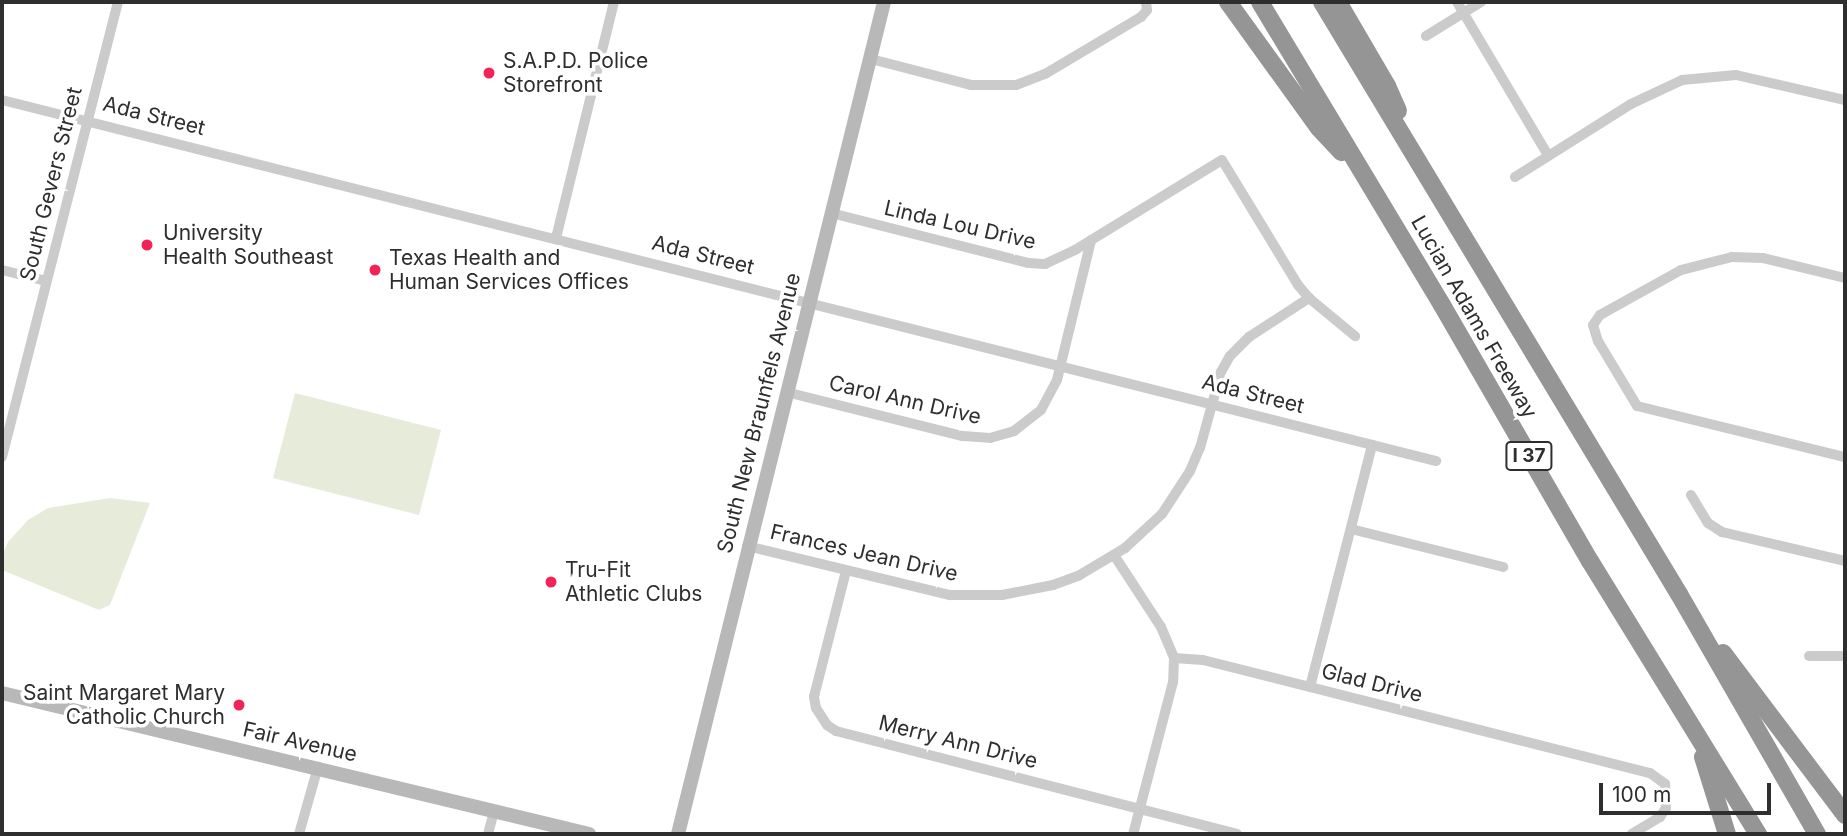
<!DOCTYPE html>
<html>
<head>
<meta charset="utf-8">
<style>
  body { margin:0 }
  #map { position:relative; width:1847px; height:836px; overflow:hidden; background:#fff; font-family:Inter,sans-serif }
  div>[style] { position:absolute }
  .green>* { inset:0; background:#e7ecda }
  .minor>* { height:10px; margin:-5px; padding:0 5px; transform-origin:5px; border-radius:5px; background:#cbcbcb }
  .secondary>* { height:14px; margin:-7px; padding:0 7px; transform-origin:7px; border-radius:7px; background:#b8b8b8 }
  .motorway>* { height:18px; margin:-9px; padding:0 9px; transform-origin:9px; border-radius:9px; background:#959595 }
  .dots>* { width:19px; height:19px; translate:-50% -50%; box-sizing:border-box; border:4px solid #fff; border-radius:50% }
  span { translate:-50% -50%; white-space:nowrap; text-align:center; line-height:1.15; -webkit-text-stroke:7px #fff; paint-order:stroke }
  .shield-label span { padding:2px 5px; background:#fff; border:2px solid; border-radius:5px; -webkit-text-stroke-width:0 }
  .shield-label { font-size:19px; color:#2e2e2e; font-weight:700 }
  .poi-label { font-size:21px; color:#2e2e2e }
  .left { translate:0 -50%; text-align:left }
  .right { translate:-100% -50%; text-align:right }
  .street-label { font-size:21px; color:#2e2e2e }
  .frame { position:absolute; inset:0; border:4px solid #2e2e2e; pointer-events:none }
  .scale { position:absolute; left:1599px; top:783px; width:172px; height:32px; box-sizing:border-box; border:4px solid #2e2e2e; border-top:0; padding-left:9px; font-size:21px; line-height:24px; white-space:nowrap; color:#2e2e2e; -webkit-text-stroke:5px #fff; paint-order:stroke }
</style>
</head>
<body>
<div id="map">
  <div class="green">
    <div style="clip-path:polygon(295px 393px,441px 430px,419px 515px,273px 478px)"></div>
    <div style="clip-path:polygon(110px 498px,150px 503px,110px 605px,99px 610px,2px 570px,2px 556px,8px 542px,28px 520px,48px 508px)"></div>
  </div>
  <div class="minor">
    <div style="left:1457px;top:2px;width:178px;rotate:59.3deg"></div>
    <div style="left:1426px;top:36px;width:65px;rotate:-31.7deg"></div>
    <div style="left:871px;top:59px;width:103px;rotate:14.6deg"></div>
    <div style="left:971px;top:85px;width:45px"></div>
    <div style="left:1016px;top:85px;width:31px;rotate:-21deg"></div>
    <div style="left:1045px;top:74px;width:112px;rotate:-30.7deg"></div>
    <div style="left:1141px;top:17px;width:9px;rotate:-49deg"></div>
    <div style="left:1147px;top:10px;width:8px;rotate:-97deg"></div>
    <div style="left:2px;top:100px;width:1479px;rotate:14.13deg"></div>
    <div style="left:1515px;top:177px;width:137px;rotate:-32.2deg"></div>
    <div style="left:1631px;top:104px;width:56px;rotate:-25.2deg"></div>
    <div style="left:1682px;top:80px;width:54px;rotate:-5.3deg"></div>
    <div style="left:1736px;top:75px;width:112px;rotate:12.9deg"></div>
    <div style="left:831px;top:213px;width:204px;rotate:14.2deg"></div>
    <div style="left:1029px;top:263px;width:16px;rotate:4deg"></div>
    <div style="left:1045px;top:264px;width:33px;rotate:-25deg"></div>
    <div style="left:1075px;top:250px;width:172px;rotate:-31.5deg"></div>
    <div style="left:1222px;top:160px;width:146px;rotate:58.7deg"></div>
    <div style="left:1298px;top:285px;width:17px;rotate:50deg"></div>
    <div style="left:1309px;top:298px;width:60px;rotate:39.6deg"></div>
    <div style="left:556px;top:238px;width:243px;rotate:-76.2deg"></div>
    <div style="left:2px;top:270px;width:45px;rotate:14deg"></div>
    <div style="left:1845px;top:278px;width:84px;rotate:-166.3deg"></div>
    <div style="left:1763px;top:258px;width:31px;rotate:-178deg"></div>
    <div style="left:1732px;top:257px;width:53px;rotate:165.7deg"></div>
    <div style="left:1681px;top:270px;width:93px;rotate:150.9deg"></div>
    <div style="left:1600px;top:315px;width:12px;rotate:125deg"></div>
    <div style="left:1593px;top:325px;width:17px;rotate:73deg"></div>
    <div style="left:1598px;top:341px;width:76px;rotate:59deg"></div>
    <div style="left:1637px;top:406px;width:214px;rotate:13.8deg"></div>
    <div style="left:786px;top:392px;width:182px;rotate:14deg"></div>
    <div style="left:963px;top:436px;width:27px;rotate:4deg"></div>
    <div style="left:990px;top:438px;width:25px;rotate:-16deg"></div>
    <div style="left:1014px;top:431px;width:34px;rotate:-38deg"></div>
    <div style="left:1041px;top:410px;width:34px;rotate:-62deg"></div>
    <div style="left:1057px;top:380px;width:144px;rotate:-76.3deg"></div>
    <div style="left:2px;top:457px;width:470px;rotate:-75.7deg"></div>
    <div style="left:1691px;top:495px;width:33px;rotate:59deg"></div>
    <div style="left:1708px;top:523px;width:17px;rotate:33deg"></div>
    <div style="left:1722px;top:532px;width:126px;rotate:13.3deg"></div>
    <div style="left:1351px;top:529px;width:157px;rotate:14deg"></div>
    <div style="left:747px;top:546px;width:209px;rotate:13.6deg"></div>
    <div style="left:950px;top:595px;width:52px"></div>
    <div style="left:1002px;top:595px;width:52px;rotate:-11.1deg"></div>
    <div style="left:1053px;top:585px;width:27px;rotate:-20deg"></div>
    <div style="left:1078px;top:576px;width:55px;rotate:-30.8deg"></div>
    <div style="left:1125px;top:548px;width:50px;rotate:-42.6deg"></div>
    <div style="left:1162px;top:514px;width:51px;rotate:-56.9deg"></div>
    <div style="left:1190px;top:471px;width:25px;rotate:-67deg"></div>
    <div style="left:1200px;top:448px;width:79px;rotate:-74.6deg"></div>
    <div style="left:1221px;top:372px;width:18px;rotate:-61deg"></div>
    <div style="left:1230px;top:356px;width:27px;rotate:-45deg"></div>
    <div style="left:1249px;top:337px;width:72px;rotate:-33deg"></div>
    <div style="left:1114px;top:555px;width:86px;rotate:56.9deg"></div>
    <div style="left:1161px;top:627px;width:34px;rotate:67deg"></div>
    <div style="left:1174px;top:658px;width:24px;rotate:92deg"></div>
    <div style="left:1173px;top:682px;width:157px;rotate:104.7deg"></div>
    <div style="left:846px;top:571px;width:130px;rotate:104.3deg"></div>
    <div style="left:814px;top:697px;width:11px;rotate:80deg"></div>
    <div style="left:816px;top:708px;width:20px;rotate:57deg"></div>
    <div style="left:827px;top:725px;width:11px;rotate:34deg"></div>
    <div style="left:836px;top:731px;width:414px;rotate:14.4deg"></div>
    <div style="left:1809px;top:656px;width:36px"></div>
    <div style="left:1174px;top:658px;width:29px;rotate:4deg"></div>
    <div style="left:1203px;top:660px;width:461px;rotate:14.2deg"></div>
    <div style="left:1650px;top:773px;width:19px;rotate:36deg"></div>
    <div style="left:1665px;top:784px;width:24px;rotate:88deg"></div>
    <div style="left:1666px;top:808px;width:11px;rotate:124deg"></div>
    <div style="left:1660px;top:817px;width:33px;rotate:149deg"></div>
    <div style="left:1310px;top:687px;width:250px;rotate:-75.6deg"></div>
    <div style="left:299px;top:834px;width:70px;rotate:-74.2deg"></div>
    <div style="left:488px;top:834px;width:24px;rotate:-75deg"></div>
  </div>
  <div class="secondary">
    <div style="left:2px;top:693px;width:604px;rotate:13.51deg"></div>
    <div style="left:678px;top:834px;width:857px;rotate:-76.09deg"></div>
  </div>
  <div class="motorway">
    <div style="left:1228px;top:2px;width:155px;rotate:54.2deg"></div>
    <div style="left:1319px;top:128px;width:33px;rotate:47deg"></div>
    <div style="left:1260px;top:2px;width:353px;rotate:59deg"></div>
    <div style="left:1442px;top:305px;width:296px;rotate:60deg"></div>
    <div style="left:1590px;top:561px;width:321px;rotate:58.4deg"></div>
    <div style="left:1322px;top:2px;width:691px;rotate:58.91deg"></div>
    <div style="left:1679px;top:594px;width:277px;rotate:60.1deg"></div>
    <div style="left:1338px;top:2px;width:97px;rotate:59.7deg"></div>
    <div style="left:1387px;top:86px;width:27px;rotate:66deg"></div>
    <div style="left:1723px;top:653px;width:203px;rotate:53deg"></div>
    <div style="left:1703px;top:757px;width:81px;rotate:72.7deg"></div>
  </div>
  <div class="dots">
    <div style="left:489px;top:73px;background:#f22357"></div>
    <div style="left:147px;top:245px;background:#f22357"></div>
    <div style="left:375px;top:270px;background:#f22357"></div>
    <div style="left:551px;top:582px;background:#f22357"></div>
    <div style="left:239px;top:705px;background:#f22357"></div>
  </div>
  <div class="shield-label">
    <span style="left:1529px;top:456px">I 37</span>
  </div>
  <div class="poi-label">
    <span class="left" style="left:503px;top:73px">S.A.P.D. Police<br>Storefront</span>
    <span class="left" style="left:163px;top:245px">University<br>Health Southeast</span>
    <span class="left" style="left:389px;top:270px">Texas Health and<br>Human Services Offices</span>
    <span class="left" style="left:565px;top:582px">Tru-Fit<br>Athletic Clubs</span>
    <span class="right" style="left:225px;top:705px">Saint Margaret Mary<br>Catholic Church</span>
  </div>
  <div class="street-label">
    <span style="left:154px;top:116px;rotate:14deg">Ada Street</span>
    <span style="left:51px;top:184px;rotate:-76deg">South Gevers Street</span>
    <span style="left:960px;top:225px;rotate:13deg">Linda Lou Drive</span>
    <span style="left:703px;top:255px;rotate:14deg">Ada Street</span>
    <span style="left:1474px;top:317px;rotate:60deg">Lucian Adams Freeway</span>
    <span style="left:1253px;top:394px;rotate:14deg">Ada Street</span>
    <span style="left:905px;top:400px;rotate:13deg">Carol Ann Drive</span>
    <span style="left:759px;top:413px;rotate:-76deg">South New Braunfels Avenue</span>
    <span style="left:864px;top:553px;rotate:13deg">Frances Jean Drive</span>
    <span style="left:1372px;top:683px;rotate:14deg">Glad Drive</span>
    <span style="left:300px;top:742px;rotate:13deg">Fair Avenue</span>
    <span style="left:958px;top:742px;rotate:14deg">Merry Ann Drive</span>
  </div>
  <div class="frame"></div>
  <div class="scale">100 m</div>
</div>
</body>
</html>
